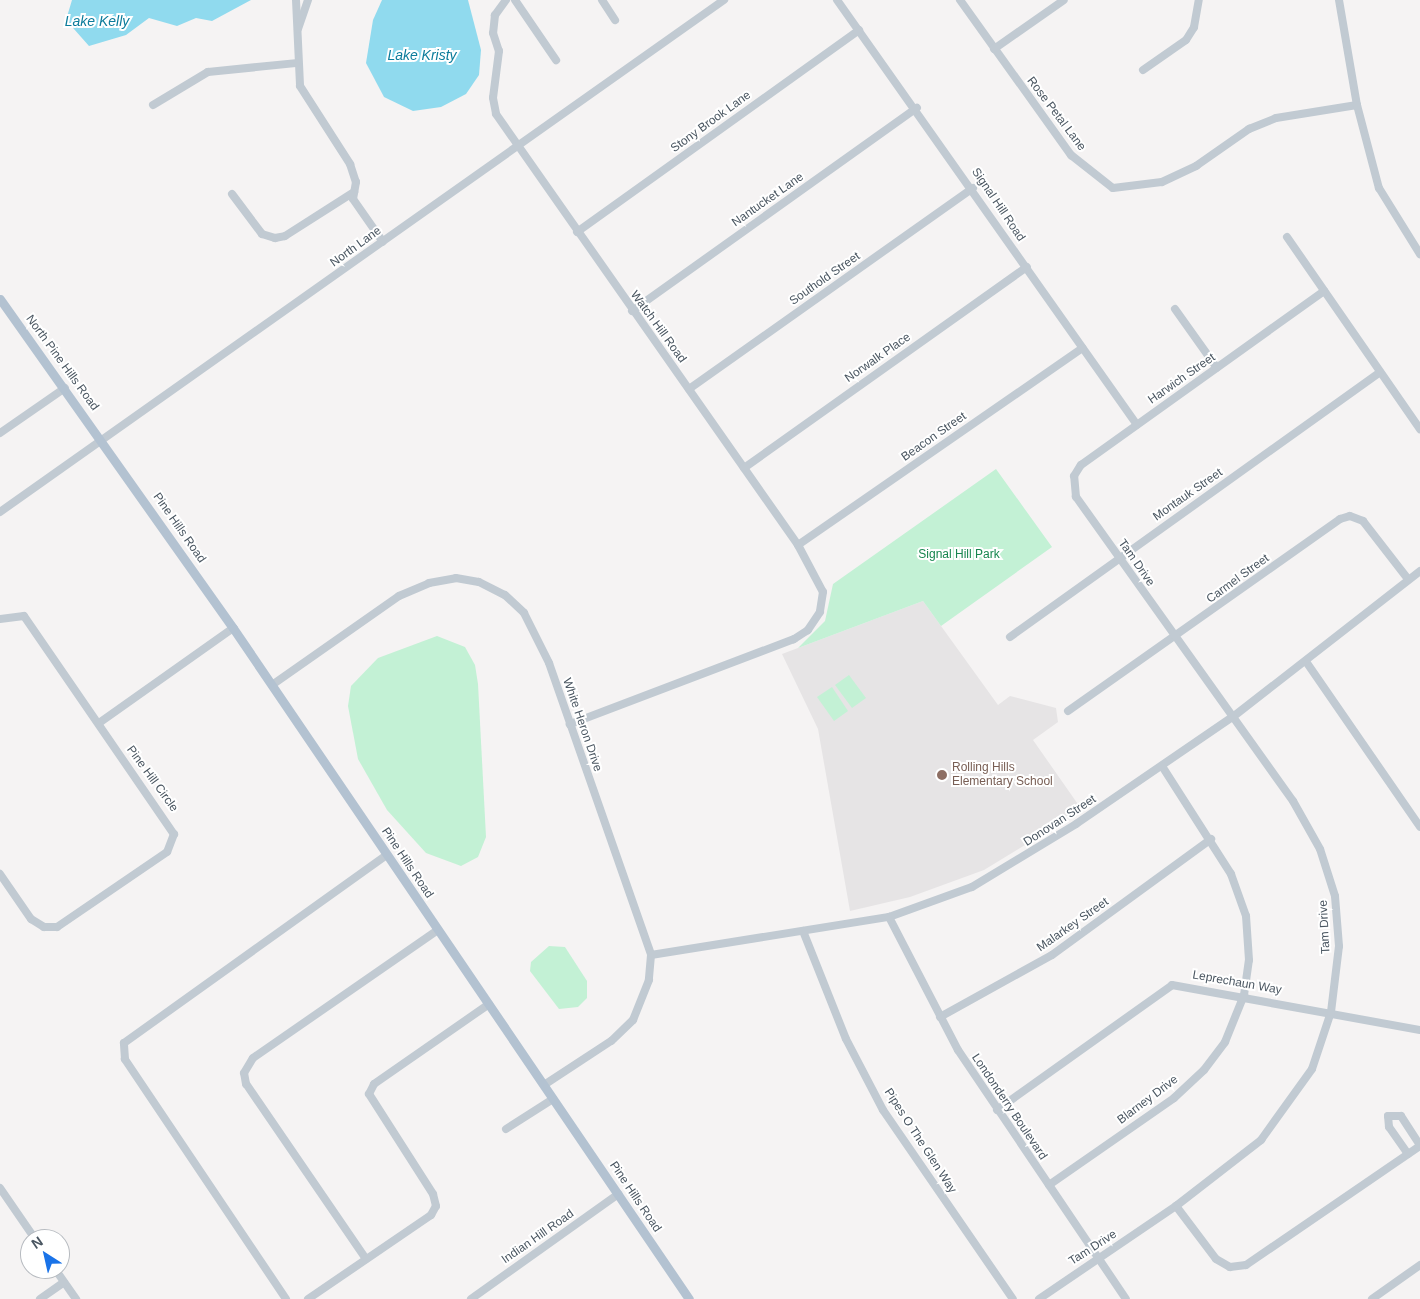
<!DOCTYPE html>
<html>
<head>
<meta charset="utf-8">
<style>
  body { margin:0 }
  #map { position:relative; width:1420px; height:1299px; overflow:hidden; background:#f5f3f3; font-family:Arial,sans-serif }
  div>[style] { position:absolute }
  .education>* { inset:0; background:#e6e4e5 }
  .green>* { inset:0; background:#c3f1d5 }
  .water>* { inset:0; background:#90daee }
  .minor>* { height:8px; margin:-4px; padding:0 4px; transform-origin:4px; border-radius:4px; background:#c1cad2 }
  .major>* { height:9px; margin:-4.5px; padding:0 4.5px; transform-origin:4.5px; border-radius:4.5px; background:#b3c2d1 }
  .dots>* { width:14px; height:14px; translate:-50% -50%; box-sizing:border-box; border:2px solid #fff; border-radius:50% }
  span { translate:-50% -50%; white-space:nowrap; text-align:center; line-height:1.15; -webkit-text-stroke:4px #fff; paint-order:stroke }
  .street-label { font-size:12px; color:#4a5661 }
  .park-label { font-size:12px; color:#17864f }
  .education-label { font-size:12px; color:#785e54 }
  .left { translate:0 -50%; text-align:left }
  .water-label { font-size:14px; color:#0c7c9b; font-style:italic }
  .north { position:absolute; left:20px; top:1229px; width:50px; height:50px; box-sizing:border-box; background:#fff; border:1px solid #b7bbc0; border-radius:50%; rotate:325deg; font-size:14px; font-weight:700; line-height:20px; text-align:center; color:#4a5661 }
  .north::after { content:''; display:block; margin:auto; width:18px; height:22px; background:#1a73e8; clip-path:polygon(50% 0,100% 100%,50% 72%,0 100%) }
</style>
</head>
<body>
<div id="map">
  <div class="education">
    <div style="clip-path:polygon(923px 601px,998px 705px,1010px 696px,1056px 708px,1058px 722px,1033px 740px,1082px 810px,984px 870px,910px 897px,850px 911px,818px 729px,782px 654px)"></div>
  </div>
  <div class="green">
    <div style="clip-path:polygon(996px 469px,1052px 547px,941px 626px,923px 601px,798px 648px,825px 621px,833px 584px)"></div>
    <div style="clip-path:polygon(437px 636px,465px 647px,475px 665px,478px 684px,486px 837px,478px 857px,461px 866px,426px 853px,387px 810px,358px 759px,348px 706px,351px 686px,378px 658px)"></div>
    <div style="clip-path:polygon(849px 675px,866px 698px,852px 708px,835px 685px)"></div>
    <div style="clip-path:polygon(832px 687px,848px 711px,834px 721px,817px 697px)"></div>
    <div style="clip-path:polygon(549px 946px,565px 947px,587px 981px,587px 998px,578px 1007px,559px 1009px,530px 971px,531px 962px)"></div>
  </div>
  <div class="water">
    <div style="clip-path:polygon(72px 0,251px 0,212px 21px,196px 18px,177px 26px,149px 18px,126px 35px,89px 46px,66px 20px)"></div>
    <div style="clip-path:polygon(382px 0,468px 0,481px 50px,479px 75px,466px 94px,441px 107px,413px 111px,384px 97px,366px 63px,373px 20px)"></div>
  </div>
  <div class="minor">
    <div style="left:296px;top:0;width:86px;rotate:87.3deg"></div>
    <div style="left:300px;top:86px;width:93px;rotate:57.3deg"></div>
    <div style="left:350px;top:164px;width:19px;rotate:72deg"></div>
    <div style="left:356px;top:182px;width:17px;rotate:100deg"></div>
    <div style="left:353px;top:199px;width:52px;rotate:55.1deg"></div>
    <div style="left:506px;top:0;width:19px;rotate:126deg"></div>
    <div style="left:495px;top:15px;width:18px;rotate:96deg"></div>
    <div style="left:493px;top:33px;width:19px;rotate:72deg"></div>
    <div style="left:499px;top:51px;width:47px;rotate:97.3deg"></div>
    <div style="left:493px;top:98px;width:16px;rotate:79deg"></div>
    <div style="left:496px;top:114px;width:526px;rotate:54.98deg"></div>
    <div style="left:798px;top:545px;width:53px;rotate:62deg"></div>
    <div style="left:823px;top:592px;width:20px;rotate:99deg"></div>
    <div style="left:820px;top:612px;width:22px;rotate:124deg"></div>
    <div style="left:808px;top:630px;width:17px;rotate:147deg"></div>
    <div style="left:794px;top:639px;width:240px;rotate:159.2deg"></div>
    <div style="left:515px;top:0;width:73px;rotate:55.7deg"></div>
    <div style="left:602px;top:0;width:24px;rotate:57deg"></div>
    <div style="left:837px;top:0;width:520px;rotate:54.78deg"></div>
    <div style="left:960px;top:0;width:191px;rotate:54.4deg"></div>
    <div style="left:1071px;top:155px;width:53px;rotate:38.2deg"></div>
    <div style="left:1113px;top:188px;width:49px;rotate:-7deg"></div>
    <div style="left:1162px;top:182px;width:38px;rotate:-25deg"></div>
    <div style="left:1196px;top:166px;width:65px;rotate:-34.9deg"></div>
    <div style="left:1249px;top:129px;width:29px;rotate:-22deg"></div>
    <div style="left:1276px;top:118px;width:82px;rotate:-9.1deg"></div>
    <div style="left:1339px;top:0;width:107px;rotate:80.3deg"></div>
    <div style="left:1357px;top:105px;width:86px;rotate:75.2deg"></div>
    <div style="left:1379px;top:188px;width:78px;rotate:58.2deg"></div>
    <div style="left:298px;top:29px;width:31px;rotate:-71deg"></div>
    <div style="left:994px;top:49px;width:85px;rotate:-35deg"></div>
    <div style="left:1143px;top:70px;width:52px;rotate:-34.9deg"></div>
    <div style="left:1186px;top:40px;width:15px;rotate:-58deg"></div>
    <div style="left:1194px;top:27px;width:27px;rotate:-80deg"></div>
    <div style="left:153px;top:105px;width:64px;rotate:-31deg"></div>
    <div style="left:208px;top:72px;width:88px;rotate:-5.8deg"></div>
    <div style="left:232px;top:194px;width:50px;rotate:53.1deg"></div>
    <div style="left:262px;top:234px;width:14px;rotate:17deg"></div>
    <div style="left:275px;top:238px;width:10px;rotate:-11deg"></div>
    <div style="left:285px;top:236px;width:82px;rotate:-32.5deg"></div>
    <div style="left:577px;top:232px;width:347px;rotate:-35.6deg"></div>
    <div style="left:1287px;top:237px;width:234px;rotate:55.3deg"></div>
    <div style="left:1175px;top:309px;width:72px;rotate:54.6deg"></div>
    <div style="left:632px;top:311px;width:350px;rotate:-35.5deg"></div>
    <div style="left:689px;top:389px;width:348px;rotate:-35.3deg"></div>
    <div style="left:0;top:433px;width:79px;rotate:-34.7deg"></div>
    <div style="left:744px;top:468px;width:347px;rotate:-35.4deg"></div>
    <div style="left:0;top:512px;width:887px;rotate:-35.27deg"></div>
    <div style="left:798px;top:545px;width:346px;rotate:-34.7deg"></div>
    <div style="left:0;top:619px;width:24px;rotate:-7deg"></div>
    <div style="left:24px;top:616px;width:265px;rotate:55.5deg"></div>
    <div style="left:174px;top:834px;width:19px;rotate:111deg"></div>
    <div style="left:167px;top:852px;width:133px;rotate:145.7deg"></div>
    <div style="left:57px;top:927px;width:13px;rotate:180deg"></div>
    <div style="left:44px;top:927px;width:15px;rotate:-148deg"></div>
    <div style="left:31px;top:919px;width:55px;rotate:-124.6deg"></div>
    <div style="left:1010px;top:637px;width:455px;rotate:-35.6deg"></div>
    <div style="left:1307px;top:663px;width:199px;rotate:55.4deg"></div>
    <div style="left:272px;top:685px;width:155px;rotate:-35deg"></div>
    <div style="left:399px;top:596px;width:33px;rotate:-23deg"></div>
    <div style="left:429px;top:583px;width:27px;rotate:-10deg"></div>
    <div style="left:456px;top:578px;width:23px;rotate:10deg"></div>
    <div style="left:479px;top:582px;width:29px;rotate:27deg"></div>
    <div style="left:505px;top:595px;width:26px;rotate:43deg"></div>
    <div style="left:524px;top:613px;width:56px;rotate:63.4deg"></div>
    <div style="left:549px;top:663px;width:309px;rotate:70.7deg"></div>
    <div style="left:651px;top:955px;width:25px;rotate:95deg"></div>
    <div style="left:649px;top:980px;width:43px;rotate:111.8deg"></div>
    <div style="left:633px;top:1020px;width:30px;rotate:136deg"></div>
    <div style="left:611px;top:1041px;width:80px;rotate:146.7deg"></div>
    <div style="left:1068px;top:711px;width:333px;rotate:-35.2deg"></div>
    <div style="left:1340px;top:519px;width:10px;rotate:-17deg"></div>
    <div style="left:1350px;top:516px;width:14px;rotate:21deg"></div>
    <div style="left:1363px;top:521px;width:73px;rotate:52.2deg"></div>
    <div style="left:99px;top:723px;width:164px;rotate:-35.3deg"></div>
    <div style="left:889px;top:917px;width:150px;rotate:62.6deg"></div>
    <div style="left:958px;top:1050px;width:300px;rotate:56deg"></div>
    <div style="left:803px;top:931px;width:116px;rotate:68.3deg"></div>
    <div style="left:846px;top:1039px;width:80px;rotate:62.5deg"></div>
    <div style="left:883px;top:1110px;width:229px;rotate:55.5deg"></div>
    <div style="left:651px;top:955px;width:241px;rotate:-9.1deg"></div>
    <div style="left:889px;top:917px;width:88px;rotate:-19.9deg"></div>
    <div style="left:972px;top:887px;width:122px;rotate:-31.2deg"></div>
    <div style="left:1076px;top:824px;width:191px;rotate:-34.4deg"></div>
    <div style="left:1234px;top:716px;width:236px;rotate:-37.9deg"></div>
    <div style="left:940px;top:1017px;width:128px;rotate:-29deg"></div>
    <div style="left:1052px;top:955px;width:197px;rotate:-36.1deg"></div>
    <div style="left:997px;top:1110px;width:215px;rotate:-35.5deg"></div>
    <div style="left:1172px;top:985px;width:252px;rotate:10.3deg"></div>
    <div style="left:506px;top:1129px;width:56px;rotate:-32.6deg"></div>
    <div style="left:1408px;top:1154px;width:33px;rotate:-125deg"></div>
    <div style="left:1389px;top:1127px;width:11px;rotate:-95deg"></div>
    <div style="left:1388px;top:1116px;width:13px"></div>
    <div style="left:1401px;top:1116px;width:35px;rotate:57deg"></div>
    <div style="left:1049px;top:1185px;width:152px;rotate:-34.8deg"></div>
    <div style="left:1174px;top:1098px;width:41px;rotate:-43deg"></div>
    <div style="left:1204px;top:1070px;width:35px;rotate:-53deg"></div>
    <div style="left:1225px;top:1042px;width:51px;rotate:-68deg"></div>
    <div style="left:1244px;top:995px;width:35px;rotate:-82deg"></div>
    <div style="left:1249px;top:960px;width:44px;rotate:-93.9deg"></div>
    <div style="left:1246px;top:916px;width:45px;rotate:-109.7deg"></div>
    <div style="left:1231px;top:874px;width:128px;rotate:-122.6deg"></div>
    <div style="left:0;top:1188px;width:62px;rotate:55.5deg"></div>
    <div style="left:1176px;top:1206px;width:66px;rotate:53deg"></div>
    <div style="left:1216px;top:1259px;width:16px;rotate:30deg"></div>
    <div style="left:1230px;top:1267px;width:16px;rotate:-7deg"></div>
    <div style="left:1246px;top:1265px;width:211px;rotate:-34.4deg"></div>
    <div style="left:366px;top:1259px;width:212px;rotate:-124.4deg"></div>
    <div style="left:246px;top:1084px;width:11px;rotate:-100deg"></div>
    <div style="left:244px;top:1073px;width:17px;rotate:-59deg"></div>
    <div style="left:253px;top:1058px;width:225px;rotate:-34.7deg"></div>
    <div style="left:55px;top:1269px;width:37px;rotate:55deg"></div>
    <div style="left:40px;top:1299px;width:29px;rotate:-35deg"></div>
    <div style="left:286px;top:1299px;width:289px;rotate:-123.9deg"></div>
    <div style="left:125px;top:1059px;width:16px;rotate:-94deg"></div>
    <div style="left:124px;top:1043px;width:323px;rotate:-35.6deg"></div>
    <div style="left:308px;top:1299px;width:149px;rotate:-34.3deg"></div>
    <div style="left:431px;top:1215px;width:10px;rotate:-61deg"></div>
    <div style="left:436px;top:1206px;width:12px;rotate:-104deg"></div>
    <div style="left:433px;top:1194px;width:119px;rotate:-122.6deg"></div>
    <div style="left:369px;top:1094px;width:11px;rotate:-63deg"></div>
    <div style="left:374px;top:1084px;width:140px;rotate:-34.8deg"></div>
    <div style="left:471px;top:1299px;width:181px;rotate:-35.5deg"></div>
    <div style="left:1039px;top:1299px;width:166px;rotate:-34.2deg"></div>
    <div style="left:1176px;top:1206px;width:108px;rotate:-37.8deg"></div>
    <div style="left:1261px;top:1140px;width:87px;rotate:-54.3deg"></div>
    <div style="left:1312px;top:1069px;width:60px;rotate:-71.6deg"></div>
    <div style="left:1331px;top:1012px;width:66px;rotate:-83.1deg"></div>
    <div style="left:1339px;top:946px;width:50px;rotate:-94.6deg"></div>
    <div style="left:1335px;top:896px;width:49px;rotate:-107.7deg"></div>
    <div style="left:1320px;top:849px;width:55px;rotate:-119.4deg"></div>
    <div style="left:1293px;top:801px;width:374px;rotate:-125.5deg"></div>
    <div style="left:1076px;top:497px;width:21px;rotate:-95deg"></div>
    <div style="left:1074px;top:476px;width:13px;rotate:-58deg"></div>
    <div style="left:1081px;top:465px;width:299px;rotate:-35.6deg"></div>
    <div style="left:1372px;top:1299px;width:59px;rotate:-35.3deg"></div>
  </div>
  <div class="major">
    <div style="left:0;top:299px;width:403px;rotate:54.7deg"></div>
    <div style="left:233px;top:628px;width:811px;rotate:55.8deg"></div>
  </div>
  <div class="dots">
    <div style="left:942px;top:775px;background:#8d6e63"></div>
  </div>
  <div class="street-label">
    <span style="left:1056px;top:114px;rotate:53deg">Rose Petal Lane</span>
    <span style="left:711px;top:122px;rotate:-36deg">Stony Brook Lane</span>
    <span style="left:768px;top:200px;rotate:-35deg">Nantucket Lane</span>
    <span style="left:998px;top:205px;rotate:56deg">Signal Hill Road</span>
    <span style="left:356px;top:247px;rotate:-36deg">North Lane</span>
    <span style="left:825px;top:279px;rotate:-35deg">Southold Street</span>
    <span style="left:658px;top:327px;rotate:54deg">Watch Hill Road</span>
    <span style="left:878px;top:358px;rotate:-35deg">Norwalk Place</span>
    <span style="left:62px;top:363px;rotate:54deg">North Pine Hills Road</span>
    <span style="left:1182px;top:379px;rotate:-35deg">Harwich Street</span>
    <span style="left:934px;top:437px;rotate:-35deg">Beacon Street</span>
    <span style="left:1188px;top:495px;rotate:-35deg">Montauk Street</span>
    <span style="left:179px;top:528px;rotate:55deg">Pine Hills Road</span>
    <span style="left:1136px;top:563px;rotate:55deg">Tam Drive</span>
    <span style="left:1238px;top:579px;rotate:-36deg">Carmel Street</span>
    <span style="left:582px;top:725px;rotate:71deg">White Heron Drive</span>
    <span style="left:152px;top:779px;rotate:54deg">Pine Hill Circle</span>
    <span style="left:1060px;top:821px;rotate:-33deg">Donovan Street</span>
    <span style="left:407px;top:863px;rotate:56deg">Pine Hills Road</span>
    <span style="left:1073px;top:925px;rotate:-35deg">Malarkey Street</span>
    <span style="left:1325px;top:927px;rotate:-93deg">Tam Drive</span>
    <span style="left:1237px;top:983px;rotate:10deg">Leprechaun Way</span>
    <span style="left:1148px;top:1100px;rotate:-37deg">Blarney Drive</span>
    <span style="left:1009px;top:1107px;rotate:56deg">Londonderry Boulevard</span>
    <span style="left:920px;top:1141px;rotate:57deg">Pipes O The Glen Way</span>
    <span style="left:635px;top:1197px;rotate:56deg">Pine Hills Road</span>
    <span style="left:538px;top:1237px;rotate:-35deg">Indian Hill Road</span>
    <span style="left:1093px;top:1248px;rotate:-33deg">Tam Drive</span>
  </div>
  <div class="park-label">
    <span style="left:959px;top:555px">Signal Hill Park</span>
  </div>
  <div class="education-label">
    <span class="left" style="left:952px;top:775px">Rolling Hills<br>Elementary School</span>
  </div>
  <div class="water-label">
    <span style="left:97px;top:21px">Lake Kelly</span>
    <span style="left:422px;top:55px">Lake Kristy</span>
  </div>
  <div class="north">N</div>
</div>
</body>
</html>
